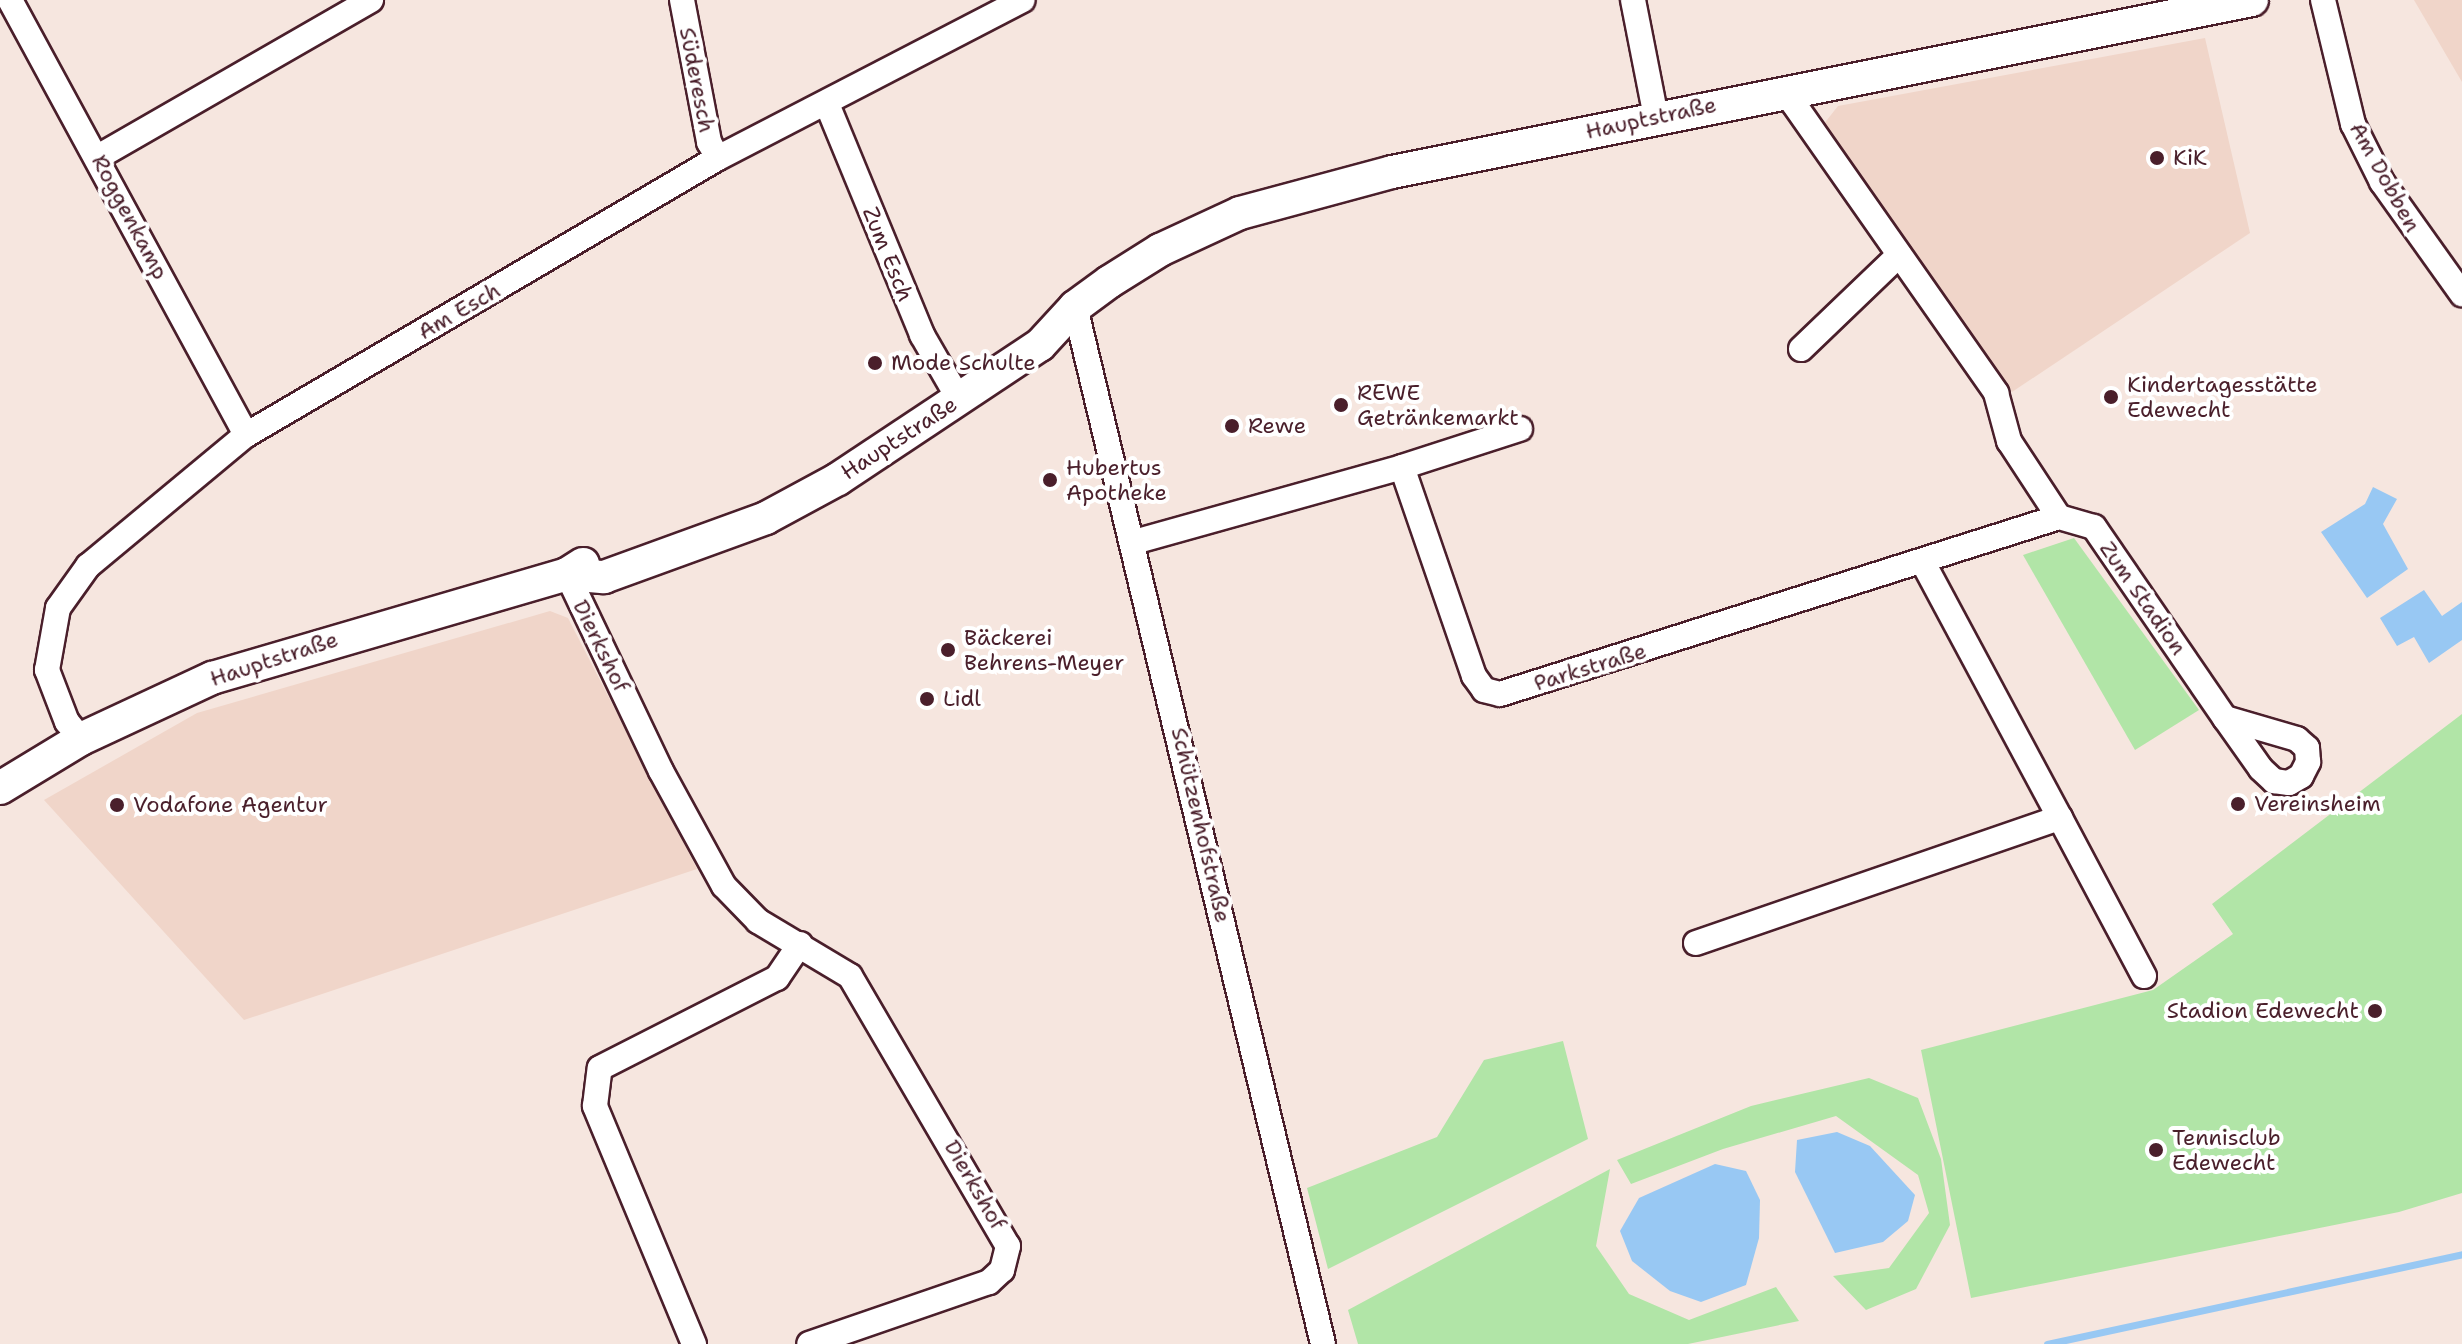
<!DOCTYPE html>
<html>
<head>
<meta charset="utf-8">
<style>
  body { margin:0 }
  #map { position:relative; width:2462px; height:1344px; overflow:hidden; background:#f6e6df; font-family:"Shantell Sans",sans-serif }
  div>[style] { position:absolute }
  .built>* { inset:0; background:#f0d5c9 }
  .green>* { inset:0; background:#b1e5a7 }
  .water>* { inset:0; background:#98c8f3 }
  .stream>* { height:7px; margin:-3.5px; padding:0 3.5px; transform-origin:3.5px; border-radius:3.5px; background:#98c8f3 }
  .roads { filter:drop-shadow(2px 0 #4a1f2b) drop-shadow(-2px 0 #4a1f2b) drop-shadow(0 2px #4a1f2b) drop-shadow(0 -2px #4a1f2b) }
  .street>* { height:24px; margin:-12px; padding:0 12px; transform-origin:12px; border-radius:12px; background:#fff }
  .secondary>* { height:32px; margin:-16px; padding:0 16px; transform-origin:16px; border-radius:16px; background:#fff }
  .dots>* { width:22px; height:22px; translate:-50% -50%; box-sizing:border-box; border:4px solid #fff; border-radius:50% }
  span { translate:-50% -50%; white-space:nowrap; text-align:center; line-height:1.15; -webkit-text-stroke:8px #fff; paint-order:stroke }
  .street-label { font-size:22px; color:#4a1f2b }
  .poi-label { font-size:22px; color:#4a1f2b }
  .left { translate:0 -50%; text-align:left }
  .right { translate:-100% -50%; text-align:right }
</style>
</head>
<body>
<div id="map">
  <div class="built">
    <div style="clip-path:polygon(2414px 0,2462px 0,2462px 82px)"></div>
    <div style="clip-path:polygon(2205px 38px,2250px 233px,2012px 392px,1823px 125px,1838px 106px)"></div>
    <div style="clip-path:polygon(550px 611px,568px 618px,697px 869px,244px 1020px,44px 800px,197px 713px)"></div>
  </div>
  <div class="green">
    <div style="clip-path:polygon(2074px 538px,2199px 710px,2135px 750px,2023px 555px)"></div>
    <div style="clip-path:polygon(2462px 714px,2462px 1193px,2399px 1212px,1971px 1298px,1921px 1050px,2153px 990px,2233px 934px,2212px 904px)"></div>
    <div style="clip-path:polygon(1563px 1041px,1588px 1139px,1328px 1269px,1307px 1188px,1437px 1137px,1484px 1060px)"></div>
    <div style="clip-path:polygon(1869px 1078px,1918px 1098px,1941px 1159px,1950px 1225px,1916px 1289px,1866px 1310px,1833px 1276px,1889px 1268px,1929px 1213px,1918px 1175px,1836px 1116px,1723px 1149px,1631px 1184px,1617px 1160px,1751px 1106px)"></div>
    <div style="clip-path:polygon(1610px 1169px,1596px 1246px,1629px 1294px,1689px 1320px,1776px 1287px,1799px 1321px,1688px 1344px,1358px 1344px,1348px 1310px)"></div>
  </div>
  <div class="water">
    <div style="clip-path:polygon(2373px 487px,2397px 499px,2383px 524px,2408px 569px,2367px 598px,2321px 532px,2365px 504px)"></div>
    <div style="clip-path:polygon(2424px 590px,2442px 616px,2462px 602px,2462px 640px,2429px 663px,2414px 637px,2397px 646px,2380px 618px)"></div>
    <div style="clip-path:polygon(1837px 1132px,1870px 1146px,1915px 1195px,1908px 1221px,1883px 1242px,1835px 1253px,1795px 1172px,1797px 1140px)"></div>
    <div style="clip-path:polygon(1715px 1164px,1746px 1171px,1760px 1200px,1759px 1238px,1746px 1285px,1701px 1302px,1670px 1291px,1632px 1261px,1620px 1231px,1639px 1198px)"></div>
  </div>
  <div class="stream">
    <div style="left:2047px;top:1344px;width:425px;rotate:-12.2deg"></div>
  </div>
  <div class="roads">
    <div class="street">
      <div style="left:10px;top:0;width:495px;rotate:61.5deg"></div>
      <div style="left:682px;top:0;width:145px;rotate:79.2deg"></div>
      <div style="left:709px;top:142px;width:18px;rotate:61deg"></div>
      <div style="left:1633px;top:0;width:119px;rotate:78.9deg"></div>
      <div style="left:2323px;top:0;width:128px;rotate:76.4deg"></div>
      <div style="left:2353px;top:124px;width:65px;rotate:63.4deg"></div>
      <div style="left:2382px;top:182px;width:138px;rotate:54.5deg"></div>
      <div style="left:1792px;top:91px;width:13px;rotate:81deg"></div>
      <div style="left:1794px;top:104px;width:353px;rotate:55deg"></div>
      <div style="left:1996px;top:393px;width:50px;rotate:74.8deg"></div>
      <div style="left:2009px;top:441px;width:91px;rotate:56.7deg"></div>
      <div style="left:2059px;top:517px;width:36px;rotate:16deg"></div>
      <div style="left:2094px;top:527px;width:232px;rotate:55.6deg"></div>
      <div style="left:2225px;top:718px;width:62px;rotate:54.8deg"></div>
      <div style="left:2261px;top:769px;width:18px;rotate:43deg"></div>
      <div style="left:2274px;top:781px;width:15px;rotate:8deg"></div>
      <div style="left:2289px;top:783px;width:14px;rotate:-30deg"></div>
      <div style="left:2301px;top:776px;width:16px;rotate:-63deg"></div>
      <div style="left:2308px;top:762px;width:14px;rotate:-94deg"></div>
      <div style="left:2307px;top:748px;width:13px;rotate:-138deg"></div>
      <div style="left:2297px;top:739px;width:75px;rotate:-163.7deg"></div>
      <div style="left:827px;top:104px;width:250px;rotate:67.6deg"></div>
      <div style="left:922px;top:335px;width:74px;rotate:60deg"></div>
      <div style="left:98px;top:157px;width:315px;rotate:-29.9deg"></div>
      <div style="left:1075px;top:307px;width:1066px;rotate:76.55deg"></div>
      <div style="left:1801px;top:349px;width:136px;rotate:-43.8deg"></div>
      <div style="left:1402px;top:467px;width:124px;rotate:-17.9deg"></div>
      <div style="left:1134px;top:542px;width:278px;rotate:-15.6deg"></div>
      <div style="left:1402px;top:467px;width:221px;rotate:71deg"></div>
      <div style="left:1474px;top:676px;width:17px;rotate:54deg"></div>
      <div style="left:1484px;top:690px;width:16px;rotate:14deg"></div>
      <div style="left:1500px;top:694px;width:586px;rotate:-17.57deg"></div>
      <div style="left:567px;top:574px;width:218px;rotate:64.5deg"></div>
      <div style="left:661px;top:771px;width:131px;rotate:61.3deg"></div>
      <div style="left:724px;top:886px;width:49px;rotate:45.8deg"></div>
      <div style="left:758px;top:921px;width:107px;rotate:30.9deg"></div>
      <div style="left:850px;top:976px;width:313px;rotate:59.7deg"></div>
      <div style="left:1008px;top:1246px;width:25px;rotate:104deg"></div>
      <div style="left:1002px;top:1270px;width:18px;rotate:137deg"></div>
      <div style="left:989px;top:1282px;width:190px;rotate:161deg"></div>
      <div style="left:81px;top:739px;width:22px;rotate:-129deg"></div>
      <div style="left:67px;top:722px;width:56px;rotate:-111deg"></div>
      <div style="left:47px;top:670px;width:63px;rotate:-79.9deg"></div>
      <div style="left:58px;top:608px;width:52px;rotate:-54.5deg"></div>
      <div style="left:88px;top:566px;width:205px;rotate:-39.7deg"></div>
      <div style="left:246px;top:435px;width:547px;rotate:-30.41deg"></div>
      <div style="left:718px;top:158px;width:343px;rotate:-27.4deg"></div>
      <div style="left:2060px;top:818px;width:179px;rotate:62deg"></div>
      <div style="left:1696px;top:943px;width:385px;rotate:-19deg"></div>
      <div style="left:2060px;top:818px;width:288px;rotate:-118.2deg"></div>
      <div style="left:694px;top:1344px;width:258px;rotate:-112.6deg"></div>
      <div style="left:595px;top:1106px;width:38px;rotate:-83deg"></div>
      <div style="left:600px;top:1068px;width:199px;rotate:-27deg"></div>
      <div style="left:777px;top:978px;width:41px;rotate:-55.9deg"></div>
    </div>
    <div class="secondary">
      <div style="left:567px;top:574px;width:37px;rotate:5deg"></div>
      <div style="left:604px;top:577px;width:172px;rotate:-20deg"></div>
      <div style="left:766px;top:518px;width:82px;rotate:-28.4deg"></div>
      <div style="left:838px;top:479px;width:242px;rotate:-33.6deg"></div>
      <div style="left:1040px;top:345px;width:52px;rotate:-47.4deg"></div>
      <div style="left:1075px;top:307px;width:42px;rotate:-36.3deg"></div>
      <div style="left:1109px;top:282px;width:60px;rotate:-32.1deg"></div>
      <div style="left:1160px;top:250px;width:88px;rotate:-24.8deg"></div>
      <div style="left:1240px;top:213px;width:157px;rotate:-15.1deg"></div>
      <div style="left:1392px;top:172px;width:877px;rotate:-11.31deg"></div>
      <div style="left:0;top:788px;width:95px;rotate:-31.2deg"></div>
      <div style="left:81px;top:739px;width:145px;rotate:-25deg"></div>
      <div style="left:212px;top:678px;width:370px;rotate:-16.3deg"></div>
      <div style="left:567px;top:574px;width:19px;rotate:-32deg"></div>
    </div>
  </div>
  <div class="dots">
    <div style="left:2157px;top:158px;background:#4a1f2b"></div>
    <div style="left:875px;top:363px;background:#4a1f2b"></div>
    <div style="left:2111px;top:397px;background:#4a1f2b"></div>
    <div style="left:1341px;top:405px;background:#4a1f2b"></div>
    <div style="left:1232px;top:426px;background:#4a1f2b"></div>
    <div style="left:1050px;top:480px;background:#4a1f2b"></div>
    <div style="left:948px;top:650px;background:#4a1f2b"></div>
    <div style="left:927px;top:699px;background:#4a1f2b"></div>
    <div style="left:2238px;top:804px;background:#4a1f2b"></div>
    <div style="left:117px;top:805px;background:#4a1f2b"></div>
    <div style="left:2375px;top:1011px;background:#4a1f2b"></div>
    <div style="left:2156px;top:1150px;background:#4a1f2b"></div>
  </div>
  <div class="street-label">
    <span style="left:697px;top:80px;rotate:79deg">Süderesch</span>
    <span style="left:1651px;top:118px;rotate:-12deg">Hauptstraße</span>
    <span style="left:2385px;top:177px;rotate:61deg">Am Dobben</span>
    <span style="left:130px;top:217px;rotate:62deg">Roggenkamp</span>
    <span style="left:888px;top:254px;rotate:68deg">Zum Esch</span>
    <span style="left:459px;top:311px;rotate:-30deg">Am Esch</span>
    <span style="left:899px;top:438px;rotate:-33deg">Hauptstraße</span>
    <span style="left:2143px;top:598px;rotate:55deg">Zum Stadion</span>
    <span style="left:601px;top:646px;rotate:64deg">Dierkshof</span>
    <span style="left:274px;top:659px;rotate:-18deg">Hauptstraße</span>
    <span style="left:1590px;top:667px;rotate:-17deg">Parkstraße</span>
    <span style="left:1201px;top:825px;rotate:77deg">Schützenhofstraße</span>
    <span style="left:975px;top:1185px;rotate:60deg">Dierkshof</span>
  </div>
  <div class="poi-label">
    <span class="left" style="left:2173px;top:158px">KiK</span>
    <span class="left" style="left:891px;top:363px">Mode Schulte</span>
    <span class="left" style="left:2127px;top:397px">Kindertagesstätte<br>Edewecht</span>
    <span class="left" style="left:1357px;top:405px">REWE<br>Getränkemarkt</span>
    <span class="left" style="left:1248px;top:426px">Rewe</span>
    <span class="left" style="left:1066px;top:480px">Hubertus<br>Apotheke</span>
    <span class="left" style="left:964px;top:650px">Bäckerei<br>Behrens-Meyer</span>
    <span class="left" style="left:943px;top:699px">Lidl</span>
    <span class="left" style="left:2254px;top:804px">Vereinsheim</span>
    <span class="left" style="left:133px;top:805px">Vodafone Agentur</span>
    <span class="right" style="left:2359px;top:1011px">Stadion Edewecht</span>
    <span class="left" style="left:2172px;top:1150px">Tennisclub<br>Edewecht</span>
  </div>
</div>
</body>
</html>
